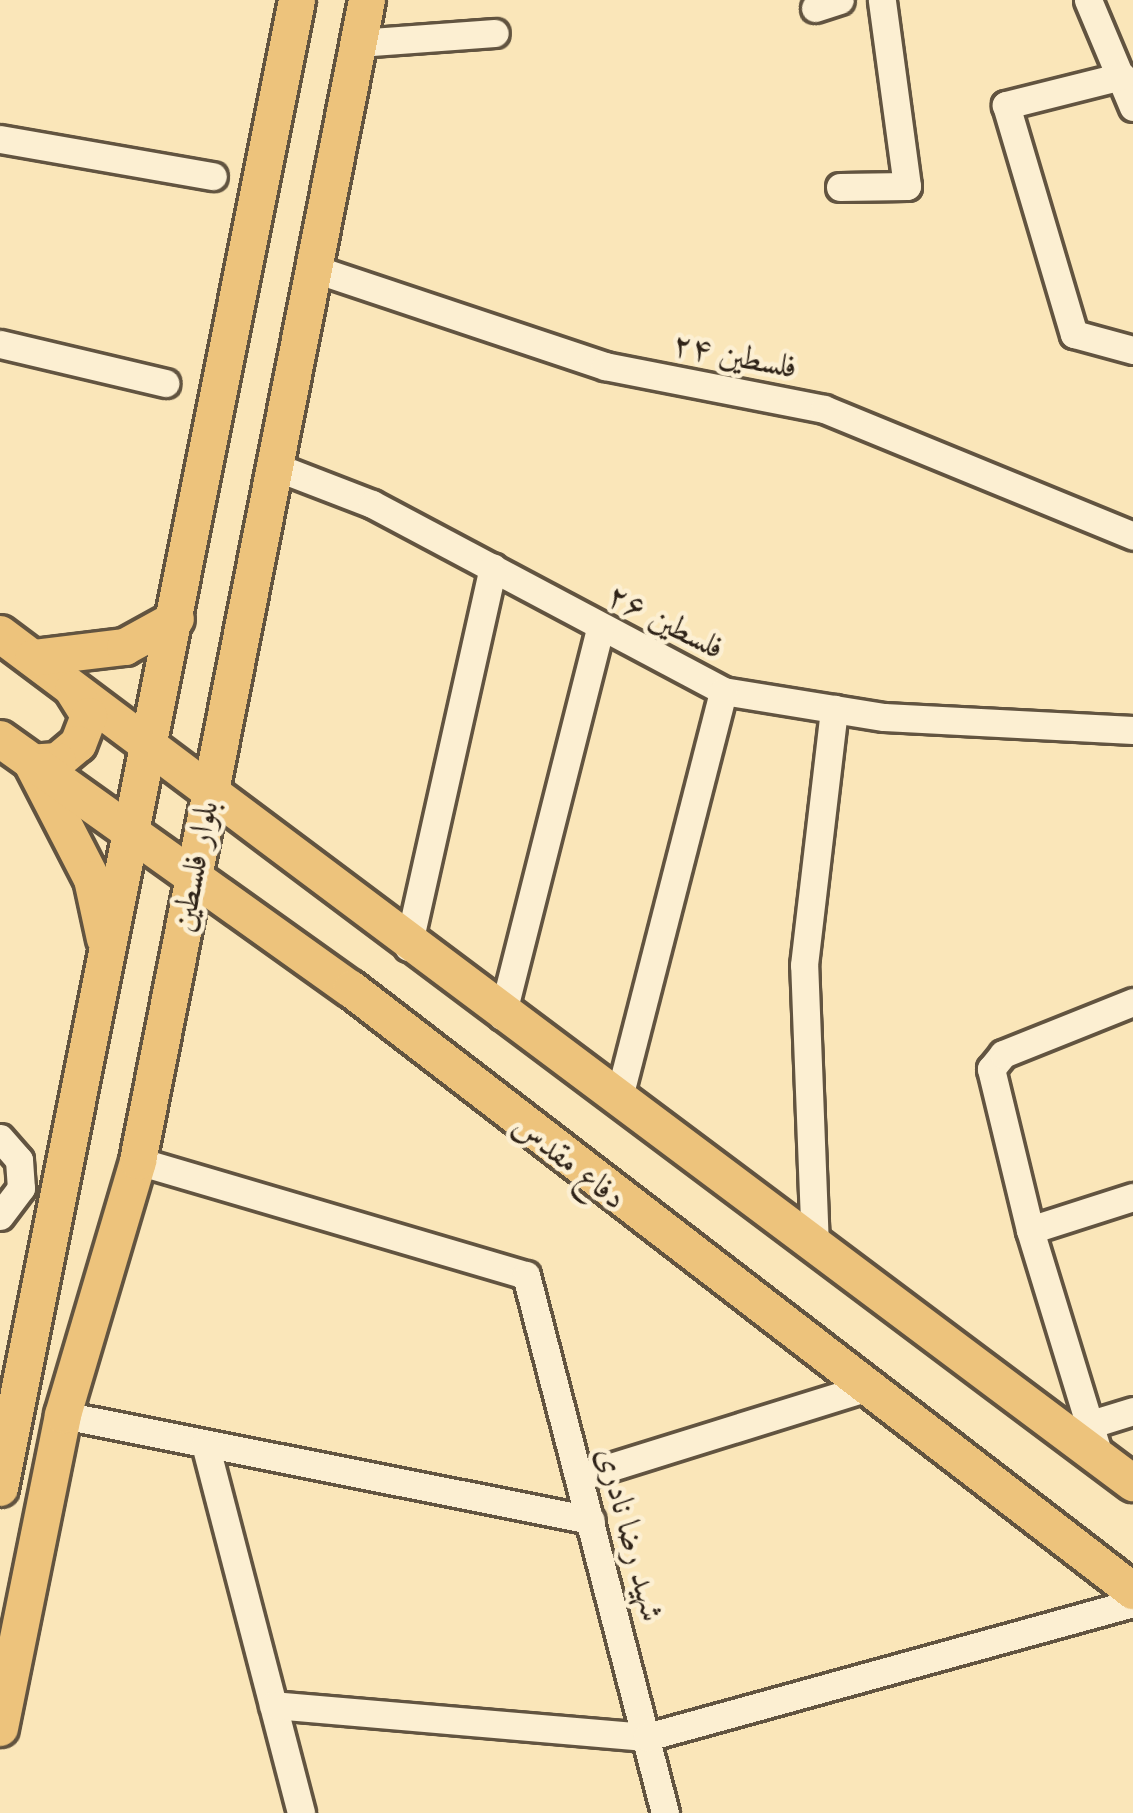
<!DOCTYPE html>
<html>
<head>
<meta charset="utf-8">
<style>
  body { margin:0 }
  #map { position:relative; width:1133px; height:1813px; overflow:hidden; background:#fae6b9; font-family:"Libre Caslon Text",Amiri,serif }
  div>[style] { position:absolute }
  .roads { filter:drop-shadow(3px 0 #625440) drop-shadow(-3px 0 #625440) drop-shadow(0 3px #625440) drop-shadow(0 -3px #625440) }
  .minor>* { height:27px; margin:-13.5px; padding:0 13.5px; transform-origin:13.5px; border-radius:13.5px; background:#fcefd2 }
  .major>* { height:36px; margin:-18px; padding:0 18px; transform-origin:18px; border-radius:18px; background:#edc37c }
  span { translate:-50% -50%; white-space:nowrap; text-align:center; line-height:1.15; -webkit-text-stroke:9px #fcefd2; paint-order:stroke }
  .street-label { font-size:33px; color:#2f2318 }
</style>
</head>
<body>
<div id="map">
  <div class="roads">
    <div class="minor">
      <div style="left:1088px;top:0;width:116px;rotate:67.2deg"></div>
      <div style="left:815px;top:8px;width:26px;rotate:-18deg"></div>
      <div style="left:358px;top:43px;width:137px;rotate:-4.2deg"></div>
      <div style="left:1122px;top:76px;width:120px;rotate:166deg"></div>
      <div style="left:1006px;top:105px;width:239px;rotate:73.5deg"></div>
      <div style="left:1074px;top:334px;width:61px;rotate:15.2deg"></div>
      <div style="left:0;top:139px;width:216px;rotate:9.9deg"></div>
      <div style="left:840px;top:187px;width:67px;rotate:-0.9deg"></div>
      <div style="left:907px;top:186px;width:188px;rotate:-97.7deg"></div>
      <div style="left:315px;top:269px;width:306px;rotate:18.5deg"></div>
      <div style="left:605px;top:366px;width:223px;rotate:11.1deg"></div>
      <div style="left:824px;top:409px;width:334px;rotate:22.3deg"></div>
      <div style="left:0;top:344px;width:170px;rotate:13.3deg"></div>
      <div style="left:271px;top:465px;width:108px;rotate:21.1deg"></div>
      <div style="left:372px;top:504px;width:398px;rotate:28deg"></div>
      <div style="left:723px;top:691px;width:163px;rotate:9.2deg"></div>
      <div style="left:884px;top:717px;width:249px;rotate:3deg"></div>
      <div style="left:408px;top:947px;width:389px;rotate:-77.4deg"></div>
      <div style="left:502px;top:1016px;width:399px;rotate:-75.8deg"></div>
      <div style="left:619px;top:1097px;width:419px;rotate:-75.6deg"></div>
      <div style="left:0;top:1138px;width:29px;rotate:49deg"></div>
      <div style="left:19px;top:1160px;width:28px;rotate:86deg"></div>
      <div style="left:21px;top:1188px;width:35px;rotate:127deg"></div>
      <div style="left:138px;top:1161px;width:404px;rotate:16.4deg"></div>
      <div style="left:526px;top:1275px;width:556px;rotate:75.51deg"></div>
      <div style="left:1030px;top:1230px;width:108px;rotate:-17.8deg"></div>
      <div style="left:815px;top:1247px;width:282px;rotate:-92.2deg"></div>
      <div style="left:804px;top:965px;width:258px;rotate:-83.3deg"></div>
      <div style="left:63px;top:1415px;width:538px;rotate:11.25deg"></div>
      <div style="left:1088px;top:1425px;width:47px;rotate:-17.3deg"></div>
      <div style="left:205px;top:1444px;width:381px;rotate:75.4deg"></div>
      <div style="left:1100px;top:1459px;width:239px;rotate:-107deg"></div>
      <div style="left:1030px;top:1230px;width:166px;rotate:-103.6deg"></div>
      <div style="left:991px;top:1069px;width:19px;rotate:-51deg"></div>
      <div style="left:1003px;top:1054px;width:140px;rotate:-21.8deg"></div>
      <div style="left:579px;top:1477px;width:295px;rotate:-17.3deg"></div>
      <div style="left:273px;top:1705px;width:375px;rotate:4.9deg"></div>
      <div style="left:647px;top:1737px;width:504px;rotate:-15.41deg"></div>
    </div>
    <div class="major">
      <div style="left:0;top:634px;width:1416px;rotate:36.85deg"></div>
      <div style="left:33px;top:658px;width:93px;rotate:-6.8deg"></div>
      <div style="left:125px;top:647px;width:58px;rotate:-28.8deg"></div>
      <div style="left:73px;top:690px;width:31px;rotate:58deg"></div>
      <div style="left:89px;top:716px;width:30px;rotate:111deg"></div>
      <div style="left:78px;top:744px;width:26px;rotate:140deg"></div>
      <div style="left:58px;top:761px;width:26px;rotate:176deg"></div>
      <div style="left:32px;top:763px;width:131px;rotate:62.7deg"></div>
      <div style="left:92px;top:879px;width:61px;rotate:77.8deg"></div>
      <div style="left:0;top:739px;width:431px;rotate:35.5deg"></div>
      <div style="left:351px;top:989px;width:987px;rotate:37.59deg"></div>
      <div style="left:0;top:1488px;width:1517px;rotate:-78.71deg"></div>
      <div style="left:0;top:1728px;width:319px;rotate:-78.6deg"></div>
      <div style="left:63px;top:1415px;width:265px;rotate:-73.5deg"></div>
      <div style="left:138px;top:1161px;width:1183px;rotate:-78.84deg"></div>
    </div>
  </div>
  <div class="street-label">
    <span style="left:735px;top:355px;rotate:11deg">فلسطین ۲۴</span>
    <span style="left:666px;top:621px;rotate:27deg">فلسطین ۲۶</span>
    <span style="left:194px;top:866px;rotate:-79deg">بلوار فلسطین</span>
    <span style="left:570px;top:1161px;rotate:38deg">دفاع مقدس</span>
    <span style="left:631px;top:1534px;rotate:75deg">شهید رضا نادری</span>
  </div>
</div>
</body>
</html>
